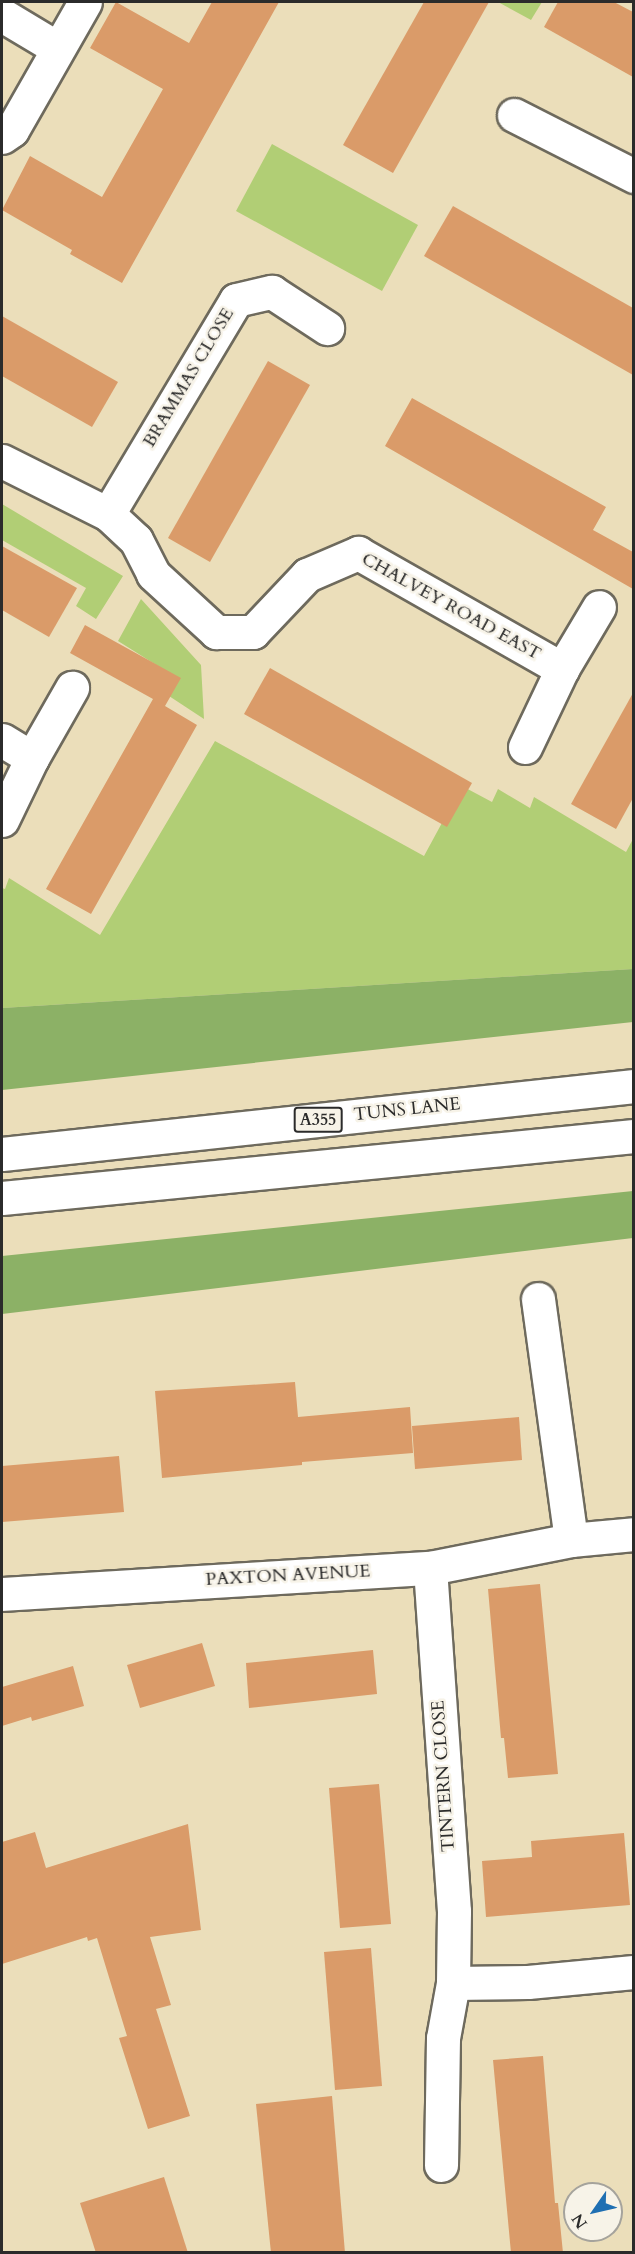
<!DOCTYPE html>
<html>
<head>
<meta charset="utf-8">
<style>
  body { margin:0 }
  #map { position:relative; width:635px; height:2254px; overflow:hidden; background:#ebdeba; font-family:Cardo,serif }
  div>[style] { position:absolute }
  .green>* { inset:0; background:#b1ce75 }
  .forest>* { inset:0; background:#8cb166 }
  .building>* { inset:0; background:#da9b69 }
  .roads { filter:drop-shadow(2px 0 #6e6a5d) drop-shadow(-2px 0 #6e6a5d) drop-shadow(0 2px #6e6a5d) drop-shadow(0 -2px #6e6a5d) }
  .minor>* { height:33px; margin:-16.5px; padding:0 16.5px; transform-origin:16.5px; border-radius:16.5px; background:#fff }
  .major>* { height:33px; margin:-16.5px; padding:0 16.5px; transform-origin:16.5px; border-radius:16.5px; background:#fff }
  span { translate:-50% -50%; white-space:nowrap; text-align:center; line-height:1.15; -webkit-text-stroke:5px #f7f3e8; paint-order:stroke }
  .shield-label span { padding:2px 4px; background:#f7f3e8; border:2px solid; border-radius:4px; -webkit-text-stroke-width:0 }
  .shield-label { font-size:16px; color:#2b2b2b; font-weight:700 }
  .street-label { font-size:18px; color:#2b2b2b }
  .frame { position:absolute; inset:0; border:3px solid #2b2b2b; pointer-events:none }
  .north { position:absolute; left:563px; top:2182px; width:60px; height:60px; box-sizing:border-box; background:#f7f3e8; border:2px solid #a5a39c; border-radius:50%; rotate:236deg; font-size:16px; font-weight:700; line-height:24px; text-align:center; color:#2b2b2b }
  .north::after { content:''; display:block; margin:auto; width:21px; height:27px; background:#1f6fb2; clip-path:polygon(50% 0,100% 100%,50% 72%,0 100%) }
</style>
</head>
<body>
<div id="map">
  <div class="green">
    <div style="clip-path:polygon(498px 2px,542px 2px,531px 20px)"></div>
    <div style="clip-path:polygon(272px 144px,418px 225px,382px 291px,236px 211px)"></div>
    <div style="clip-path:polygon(2px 504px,123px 576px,96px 619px,76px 606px,86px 588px,2px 540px)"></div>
    <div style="clip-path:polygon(141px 599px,201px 665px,204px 719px,169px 696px,177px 678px,118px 641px)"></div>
    <div style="clip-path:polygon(215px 741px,424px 856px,462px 786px,492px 802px,498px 789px,530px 808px,534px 797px,626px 852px,633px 839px,633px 969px,2px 1008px,2px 888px,5px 889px,9px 878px,100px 935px)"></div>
  </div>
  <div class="forest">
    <div style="clip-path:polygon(633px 969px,633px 1022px,2px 1090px,2px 1008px)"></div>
    <div style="clip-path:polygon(633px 1191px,633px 1238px,2px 1314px,2px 1256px)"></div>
  </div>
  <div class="building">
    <div style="clip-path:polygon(116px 2px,189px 43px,212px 2px,279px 2px,122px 283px,70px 254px,72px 250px,2px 210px,30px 156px,102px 197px,163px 89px,90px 48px)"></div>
    <div style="clip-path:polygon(424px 2px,489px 2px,393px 173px,343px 145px)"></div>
    <div style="clip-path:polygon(558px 2px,614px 2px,633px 12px,633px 77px,544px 27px)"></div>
    <div style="clip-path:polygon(453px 206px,633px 308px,633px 375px,424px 256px)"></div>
    <div style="clip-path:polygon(2px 316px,118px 382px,92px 427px,2px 376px)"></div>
    <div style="clip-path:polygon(268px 361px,310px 385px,210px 562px,168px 538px)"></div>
    <div style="clip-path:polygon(412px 398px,606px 507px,593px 530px,633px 552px,633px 589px,385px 446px)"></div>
    <div style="clip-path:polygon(2px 546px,77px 588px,49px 637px,2px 610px)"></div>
    <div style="clip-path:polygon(85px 625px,181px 678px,165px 706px,197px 725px,91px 914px,46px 889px,153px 699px,70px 653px)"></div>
    <div style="clip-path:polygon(270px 668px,472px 783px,447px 827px,244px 714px)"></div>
    <div style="clip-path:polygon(633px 693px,633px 798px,616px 829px,571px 804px)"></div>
    <div style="clip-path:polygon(295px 1382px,298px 1417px,410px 1407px,413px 1453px,302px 1462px,302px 1465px,162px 1478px,155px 1391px)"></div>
    <div style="clip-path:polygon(519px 1417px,522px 1460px,415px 1469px,412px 1426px)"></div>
    <div style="clip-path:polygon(119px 1456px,124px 1512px,2px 1522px,2px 1466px)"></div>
    <div style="clip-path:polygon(540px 1584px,558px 1774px,508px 1778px,504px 1738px,501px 1738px,488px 1589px)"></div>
    <div style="clip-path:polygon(202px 1643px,215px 1686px,140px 1708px,127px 1665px)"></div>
    <div style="clip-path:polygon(373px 1650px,377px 1694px,249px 1708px,246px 1663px)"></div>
    <div style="clip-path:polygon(73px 1666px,84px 1706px,32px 1721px,31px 1717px,2px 1726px,2px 1687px)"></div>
    <div style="clip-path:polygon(379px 1784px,391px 1924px,340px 1928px,329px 1788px)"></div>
    <div style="clip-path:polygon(188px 1824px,201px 1930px,150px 1937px,171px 2005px,156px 2009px,190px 2116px,148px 2129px,119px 2038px,127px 2036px,97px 1938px,88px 1941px,87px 1937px,2px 1964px,2px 1842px,35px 1832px,46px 1868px)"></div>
    <div style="clip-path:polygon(624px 1833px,630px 1905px,486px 1917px,482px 1861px,532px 1857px,531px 1841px)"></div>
    <div style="clip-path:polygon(371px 1948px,382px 2086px,335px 2090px,324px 1952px)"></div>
    <div style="clip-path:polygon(543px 2056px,555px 2203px,558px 2203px,563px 2253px,511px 2253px,493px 2060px)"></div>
    <div style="clip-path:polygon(332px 2096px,345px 2253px,271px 2253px,256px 2104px)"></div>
    <div style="clip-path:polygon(164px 2177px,188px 2253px,96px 2253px,80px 2203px)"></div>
  </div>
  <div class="roads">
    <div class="minor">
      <div style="left:2px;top:15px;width:64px;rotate:31deg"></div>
      <div style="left:514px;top:115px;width:135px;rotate:26.9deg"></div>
      <div style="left:2px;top:137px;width:12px;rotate:-35deg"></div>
      <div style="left:12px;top:130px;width:147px;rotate:-60.3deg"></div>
      <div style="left:2px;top:461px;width:119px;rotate:26.6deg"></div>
      <div style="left:108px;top:514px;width:38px;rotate:43deg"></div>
      <div style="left:136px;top:540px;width:38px;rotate:63deg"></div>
      <div style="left:153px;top:574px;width:86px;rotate:42.6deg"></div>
      <div style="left:216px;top:632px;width:37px"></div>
      <div style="left:253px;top:632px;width:79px;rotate:-46.5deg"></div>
      <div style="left:307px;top:575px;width:56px;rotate:-23.3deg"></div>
      <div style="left:358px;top:553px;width:235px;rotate:29.6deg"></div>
      <div style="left:108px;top:514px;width:249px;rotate:-59.1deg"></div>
      <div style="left:236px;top:300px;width:37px;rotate:-13deg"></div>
      <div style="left:272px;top:292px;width:66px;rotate:33.2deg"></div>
      <div style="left:2px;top:740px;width:35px;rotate:31deg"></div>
      <div style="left:525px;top:747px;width:86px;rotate:-64.6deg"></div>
      <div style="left:562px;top:669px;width:72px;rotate:-59.2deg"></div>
      <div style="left:2px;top:820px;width:69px;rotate:-64.2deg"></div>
      <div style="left:32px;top:758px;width:81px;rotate:-60.3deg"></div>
      <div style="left:538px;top:1299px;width:243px;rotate:82.2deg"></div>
      <div style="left:430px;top:1568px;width:344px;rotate:86deg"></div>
      <div style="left:454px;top:1911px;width:72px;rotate:90.8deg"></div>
      <div style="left:453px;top:1983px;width:56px;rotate:100.3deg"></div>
      <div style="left:443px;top:2038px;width:127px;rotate:90.9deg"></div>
      <div style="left:2px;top:1594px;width:429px;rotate:-3.5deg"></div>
      <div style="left:430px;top:1568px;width:144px;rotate:-11.2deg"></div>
      <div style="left:571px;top:1540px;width:63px;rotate:-5.4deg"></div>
      <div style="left:453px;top:1983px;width:75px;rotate:-0.8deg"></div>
      <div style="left:528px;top:1982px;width:106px;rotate:-5.4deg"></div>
    </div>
    <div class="major">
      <div style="left:2px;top:1154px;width:636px;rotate:-6.14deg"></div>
      <div style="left:2px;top:1198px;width:635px;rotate:-5.6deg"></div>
    </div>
  </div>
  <div class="shield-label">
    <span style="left:318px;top:1120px">A355</span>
  </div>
  <div class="street-label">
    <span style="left:189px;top:378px;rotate:-59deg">BRAMMAS CLOSE</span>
    <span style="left:451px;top:607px;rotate:29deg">CHALVEY ROAD EAST</span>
    <span style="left:407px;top:1110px;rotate:-6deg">TUNS LANE</span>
    <span style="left:288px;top:1576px;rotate:-3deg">PAXTON AVENUE</span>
    <span style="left:444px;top:1776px;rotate:-94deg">TINTERN CLOSE</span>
  </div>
  <div class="frame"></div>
  <div class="north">N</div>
</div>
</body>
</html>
